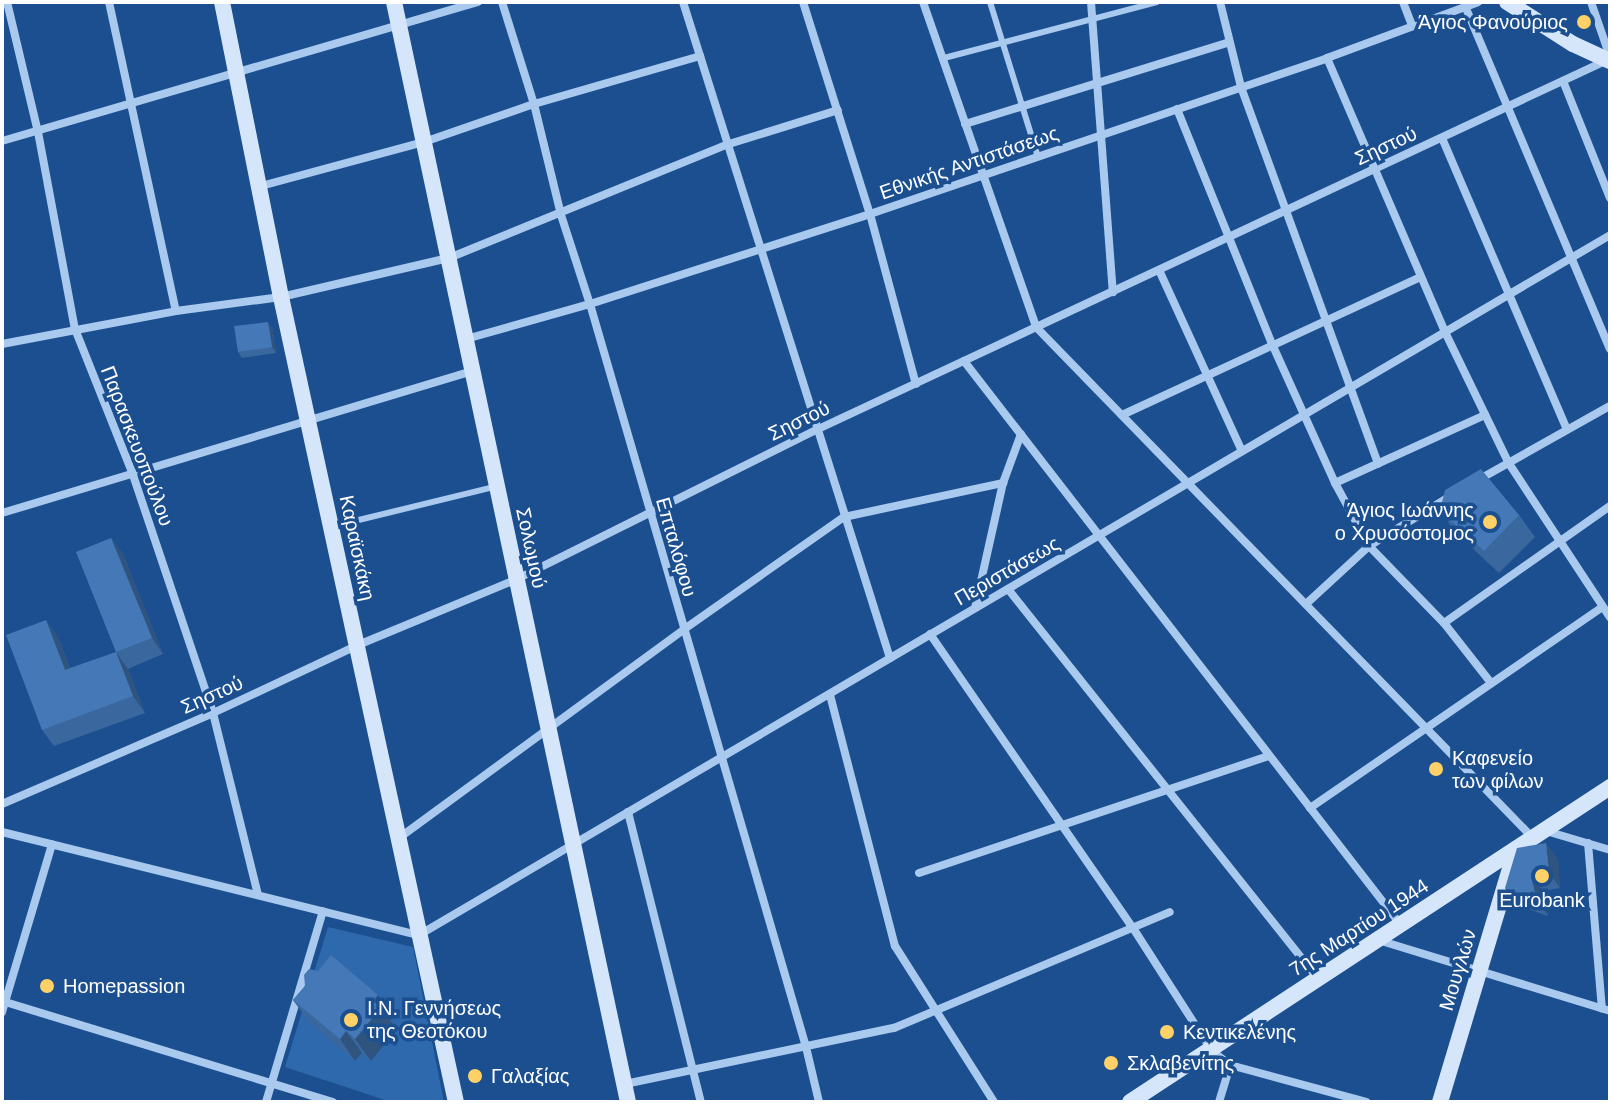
<!DOCTYPE html>
<html>
<head>
<meta charset="utf-8">
<style>
  body { margin:0 }
  #map { position:relative; width:1612px; height:1104px; overflow:hidden; background:#1b4f8f; font-family:Helvetica,sans-serif }
  div>[style] { position:absolute }
  .green>* { inset:0; background:#2e69ad }
  .lane>* { height:6px; margin:-3px; padding:0 3px; transform-origin:3px; border-radius:3px; background:#a9c9ee }
  .street>* { height:8px; margin:-4px; padding:0 4px; transform-origin:4px; border-radius:4px; background:#a9c9ee }
  .secondary>* { height:16px; margin:-8px; padding:0 8px; transform-origin:8px; border-radius:8px; background:#d6e6fa }
  .wall>* { inset:0; background:#3a679d }
  .shaded-wall>* { inset:0; background:#305480 }
  .building>* { inset:0; background:#4478b7 }
  .dots>* { width:22px; height:22px; translate:-50% -50%; box-sizing:border-box; border:4px solid #1b4f8f; border-radius:50% }
  span { translate:-50% -50%; white-space:nowrap; text-align:center; line-height:1.15; -webkit-text-stroke:7px #1b4f8f; paint-order:stroke }
  .poi-label { font-size:20px; color:#fff }
  .right { translate:-100% -50%; text-align:right }
  .left { translate:0 -50%; text-align:left }
  .street-label { font-size:20px; color:#fff }
  .frame { position:absolute; inset:0; border:4px solid #fff; pointer-events:none }
</style>
</head>
<body>
<div id="map">
  <div class="green">
    <div style="clip-path:polygon(328px 927px,413px 947px,444px 1102px,391px 1102px,285px 1067px)"></div>
  </div>
  <div class="lane">
    <div style="left:990px;top:2px;width:162px;rotate:72.8deg"></div>
    <div style="left:944px;top:58px;width:220px;rotate:-14.7deg"></div>
    <div style="left:334px;top:526px;width:165px;rotate:-13.7deg"></div>
  </div>
  <div class="street">
    <div style="left:7px;top:2px;width:134px;rotate:76.6deg"></div>
    <div style="left:38px;top:132px;width:200px;rotate:79.4deg"></div>
    <div style="left:75px;top:329px;width:154px;rotate:68.3deg"></div>
    <div style="left:132px;top:472px;width:254px;rotate:71.4deg"></div>
    <div style="left:213px;top:713px;width:187px;rotate:76.1deg"></div>
    <div style="left:109px;top:2px;width:316px;rotate:77.8deg"></div>
    <div style="left:502px;top:2px;width:107px;rotate:72.6deg"></div>
    <div style="left:534px;top:104px;width:114px;rotate:76.3deg"></div>
    <div style="left:561px;top:215px;width:94px;rotate:72deg"></div>
    <div style="left:590px;top:304px;width:774px;rotate:73.79deg"></div>
    <div style="left:806px;top:1047px;width:57px;rotate:76.7deg"></div>
    <div style="left:683px;top:2px;width:688px;rotate:72.49deg"></div>
    <div style="left:803px;top:2px;width:222px;rotate:72.5deg"></div>
    <div style="left:870px;top:214px;width:176px;rotate:74.9deg"></div>
    <div style="left:923px;top:2px;width:344px;rotate:70.8deg"></div>
    <div style="left:1036px;top:327px;width:711px;rotate:45.8deg"></div>
    <div style="left:1091px;top:2px;width:291px;rotate:85.7deg"></div>
    <div style="left:1220px;top:2px;width:88px;rotate:76.1deg"></div>
    <div style="left:1241px;top:87px;width:401px;rotate:70deg"></div>
    <div style="left:1403px;top:2px;width:26px;rotate:69deg"></div>
    <div style="left:1591px;top:2px;width:58px;rotate:70.9deg"></div>
    <div style="left:1465px;top:6px;width:372px;rotate:67.1deg"></div>
    <div style="left:1327px;top:58px;width:298px;rotate:66.7deg"></div>
    <div style="left:1445px;top:332px;width:144px;rotate:64.1deg"></div>
    <div style="left:1508px;top:462px;width:186px;rotate:56.7deg"></div>
    <div style="left:1563px;top:81px;width:126px;rotate:68.1deg"></div>
    <div style="left:1177px;top:109px;width:253px;rotate:68deg"></div>
    <div style="left:1272px;top:344px;width:153px;rotate:65.6deg"></div>
    <div style="left:1335px;top:483px;width:72px;rotate:61.6deg"></div>
    <div style="left:1369px;top:546px;width:107px;rotate:45.8deg"></div>
    <div style="left:1444px;top:623px;width:76px;rotate:51.9deg"></div>
    <div style="left:965px;top:124px;width:277px;rotate:-17.2deg"></div>
    <div style="left:1442px;top:138px;width:317px;rotate:66.8deg"></div>
    <div style="left:2px;top:141px;width:496px;rotate:-16.3deg"></div>
    <div style="left:261px;top:186px;width:169px;rotate:-15.1deg"></div>
    <div style="left:424px;top:142px;width:116px;rotate:-19.1deg"></div>
    <div style="left:534px;top:104px;width:173px;rotate:-16.1deg"></div>
    <div style="left:1159px;top:270px;width:199px;rotate:65.4deg"></div>
    <div style="left:466px;top:339px;width:129px;rotate:-15.8deg"></div>
    <div style="left:590px;top:304px;width:294px;rotate:-17.8deg"></div>
    <div style="left:870px;top:214px;width:483px;rotate:-18.8deg"></div>
    <div style="left:1327px;top:58px;width:161px;rotate:-20.3deg"></div>
    <div style="left:2px;top:344px;width:177px;rotate:-10.7deg"></div>
    <div style="left:176px;top:311px;width:106px;rotate:-7.6deg"></div>
    <div style="left:281px;top:297px;width:172px;rotate:-13.1deg"></div>
    <div style="left:449px;top:258px;width:302px;rotate:-22.2deg"></div>
    <div style="left:729px;top:144px;width:114px;rotate:-17.3deg"></div>
    <div style="left:964px;top:361px;width:712px;rotate:52.24deg"></div>
    <div style="left:1122px;top:415px;width:328px;rotate:-24.8deg"></div>
    <div style="left:1478px;top:480px;width:151px;rotate:-29.3deg"></div>
    <div style="left:1335px;top:483px;width:165px;rotate:-24.4deg"></div>
    <div style="left:2px;top:513px;width:491px;rotate:-16.8deg"></div>
    <div style="left:1008px;top:589px;width:497px;rotate:51.5deg"></div>
    <div style="left:1306px;top:604px;width:86px;rotate:-42.6deg"></div>
    <div style="left:1369px;top:546px;width:94px;rotate:-31.5deg"></div>
    <div style="left:975px;top:608px;width:128px;rotate:-77.4deg"></div>
    <div style="left:1003px;top:483px;width:52px;rotate:-69.8deg"></div>
    <div style="left:1444px;top:623px;width:203px;rotate:-35.2deg"></div>
    <div style="left:930px;top:634px;width:357px;rotate:55.4deg"></div>
    <div style="left:1133px;top:928px;width:146px;rotate:57.3deg"></div>
    <div style="left:1212px;top:1051px;width:23px;rotate:38deg"></div>
    <div style="left:1230px;top:1065px;width:141px;rotate:15.2deg"></div>
    <div style="left:830px;top:695px;width:259px;rotate:75.5deg"></div>
    <div style="left:895px;top:946px;width:185px;rotate:57.6deg"></div>
    <div style="left:2px;top:804px;width:230px;rotate:-23.3deg"></div>
    <div style="left:213px;top:713px;width:160px;rotate:-25.1deg"></div>
    <div style="left:358px;top:645px;width:172px;rotate:-22.5deg"></div>
    <div style="left:517px;top:579px;width:334px;rotate:-26.5deg"></div>
    <div style="left:816px;top:430px;width:871px;rotate:-25.06deg"></div>
    <div style="left:1310px;top:808px;width:354px;rotate:-34.5deg"></div>
    <div style="left:628px;top:812px;width:299px;rotate:75.9deg"></div>
    <div style="left:1546px;top:831px;width:67px;rotate:16.5deg"></div>
    <div style="left:2px;top:832px;width:430px;rotate:13.9deg"></div>
    <div style="left:419px;top:935px;width:1381px;rotate:-30.44deg"></div>
    <div style="left:399px;top:838px;width:352px;rotate:-36.2deg"></div>
    <div style="left:683px;top:630px;width:197px;rotate:-35.1deg"></div>
    <div style="left:844px;top:517px;width:163px;rotate:-12.1deg"></div>
    <div style="left:1588px;top:843px;width:166px;rotate:85.2deg"></div>
    <div style="left:919px;top:873px;width:369px;rotate:-18.5deg"></div>
    <div style="left:1378px;top:940px;width:243px;rotate:17deg"></div>
    <div style="left:2px;top:1001px;width:346px;rotate:17deg"></div>
    <div style="left:2px;top:1012px;width:175px;rotate:-73.4deg"></div>
    <div style="left:625px;top:1084px;width:275px;rotate:-11.8deg"></div>
    <div style="left:894px;top:1028px;width:299px;rotate:-22.8deg"></div>
    <div style="left:266px;top:1102px;width:199px;rotate:-73.4deg"></div>
    <div style="left:1219px;top:1102px;width:39px;rotate:-73deg"></div>
  </div>
  <div class="secondary">
    <div style="left:222px;top:2px;width:301px;rotate:78.7deg"></div>
    <div style="left:281px;top:297px;width:824px;rotate:77.74deg"></div>
    <div style="left:394px;top:2px;width:1125px;rotate:77.99deg"></div>
    <div style="left:1507px;top:2px;width:78px;rotate:32.5deg"></div>
    <div style="left:1573px;top:44px;width:41px;rotate:24.7deg"></div>
    <div style="left:1130px;top:1102px;width:574px;rotate:-33.27deg"></div>
    <div style="left:1440px;top:1102px;width:264px;rotate:-73.3deg"></div>
  </div>
  <div class="wall">
    <div style="clip-path:polygon(272px 327px,276px 353px,242px 358px,238px 352px)"></div>
    <div style="clip-path:polygon(1440px 511px,1519px 515px,1535px 537px,1499px 573px,1456px 533px)"></div>
    <div style="clip-path:polygon(111px 538px,123px 554px,163px 654px,128px 669px,145px 713px,54px 746px,42px 730px,46px 620px,58px 637px,70px 668px,116px 652px)"></div>
    <div style="clip-path:polygon(1546px 843px,1558px 860px,1560px 888px,1543px 891px,1548px 916px,1516px 905px,1505px 888px)"></div>
    <div style="clip-path:polygon(318px 971px,378px 995px,393px 1017px,390px 1020px,396px 1030px,371px 1061px,362px 1053px,355px 1061px,309px 1022px,293px 1000px)"></div>
  </div>
  <div class="shaded-wall">
    <div style="clip-path:polygon(268px 322px,272px 327px,276px 353px,272px 347px)"></div>
    <div style="clip-path:polygon(111px 538px,123px 554px,163px 654px,152px 638px)"></div>
    <div style="clip-path:polygon(46px 620px,58px 637px,77px 687px,65px 670px)"></div>
    <div style="clip-path:polygon(116px 652px,128px 669px,145px 713px,133px 696px)"></div>
    <div style="clip-path:polygon(1546px 843px,1558px 860px,1560px 888px,1549px 872px)"></div>
    <div style="clip-path:polygon(1531px 874px,1543px 891px,1548px 916px,1536px 899px)"></div>
    <div style="clip-path:polygon(378px 995px,393px 1017px,390px 1020px,396px 1030px,371px 1061px,355px 1039px,373px 1001px)"></div>
    <div style="clip-path:polygon(346px 1031px,362px 1053px,355px 1061px,340px 1039px)"></div>
  </div>
  <div class="building">
    <div style="clip-path:polygon(268px 322px,272px 347px,238px 352px,234px 326px)"></div>
    <div style="clip-path:polygon(1481px 469px,1519px 515px,1484px 551px,1440px 511px,1445px 490px)"></div>
    <div style="clip-path:polygon(111px 538px,152px 638px,116px 652px,76px 552px)"></div>
    <div style="clip-path:polygon(46px 620px,65px 670px,116px 652px,133px 696px,42px 730px,6px 635px)"></div>
    <div style="clip-path:polygon(1546px 843px,1549px 872px,1531px 874px,1536px 899px,1505px 888px,1517px 848px)"></div>
    <div style="clip-path:polygon(331px 955px,378px 995px,373px 1001px,381px 1008px,355px 1039px,346px 1031px,340px 1039px,293px 1000px,305px 986px,304px 975px,309px 969px,318px 971px)"></div>
  </div>
  <div class="dots">
    <div style="left:1584px;top:22px;background:#ffd166"></div>
    <div style="left:1490px;top:522px;background:#ffd166"></div>
    <div style="left:1436px;top:769px;background:#ffd166"></div>
    <div style="left:1542px;top:876px;background:#ffd166"></div>
    <div style="left:47px;top:986px;background:#ffd166"></div>
    <div style="left:351px;top:1020px;background:#ffd166"></div>
    <div style="left:1167px;top:1032px;background:#ffd166"></div>
    <div style="left:1111px;top:1063px;background:#ffd166"></div>
    <div style="left:475px;top:1076px;background:#ffd166"></div>
  </div>
  <div class="poi-label">
    <span class="right" style="left:1568px;top:22px">Άγιος Φανούριος</span>
    <span class="right" style="left:1474px;top:522px">Άγιος Ιωάννης<br>ο Χρυσόστομος</span>
    <span class="left" style="left:1452px;top:770px">Καφενείο<br>των φίλων</span>
    <span style="left:1542px;top:900px">Eurobank</span>
    <span class="left" style="left:63px;top:986px">Homepassion</span>
    <span class="left" style="left:367px;top:1020px">Ι.Ν. Γεννήσεως<br>της Θεοτόκου</span>
    <span class="left" style="left:1183px;top:1032px">Κεντικελένης</span>
    <span class="left" style="left:1127px;top:1063px">Σκλαβενίτης</span>
    <span class="left" style="left:491px;top:1076px">Γαλαξίας</span>
  </div>
  <div class="street-label">
    <span style="left:1386px;top:146px;rotate:-25deg">Σηστού</span>
    <span style="left:969px;top:163px;rotate:-19deg">Εθνικής Αντιστάσεως</span>
    <span style="left:799px;top:421px;rotate:-26deg">Σηστού</span>
    <span style="left:137px;top:446px;rotate:69deg">Παρασκευοπούλου</span>
    <span style="left:676px;top:547px;rotate:74deg">Επταλόφου</span>
    <span style="left:357px;top:548px;rotate:78deg">Καραϊσκάκη</span>
    <span style="left:531px;top:548px;rotate:78deg">Σολωμού</span>
    <span style="left:1007px;top:571px;rotate:-30deg">Περιστάσεως</span>
    <span style="left:212px;top:695px;rotate:-24deg">Σηστού</span>
    <span style="left:1359px;top:928px;rotate:-33deg">7ης Μαρτίου 1944</span>
    <span style="left:1458px;top:970px;rotate:-73deg">Μουγλών</span>
  </div>
  <div class="frame"></div>
</div>
</body>
</html>
